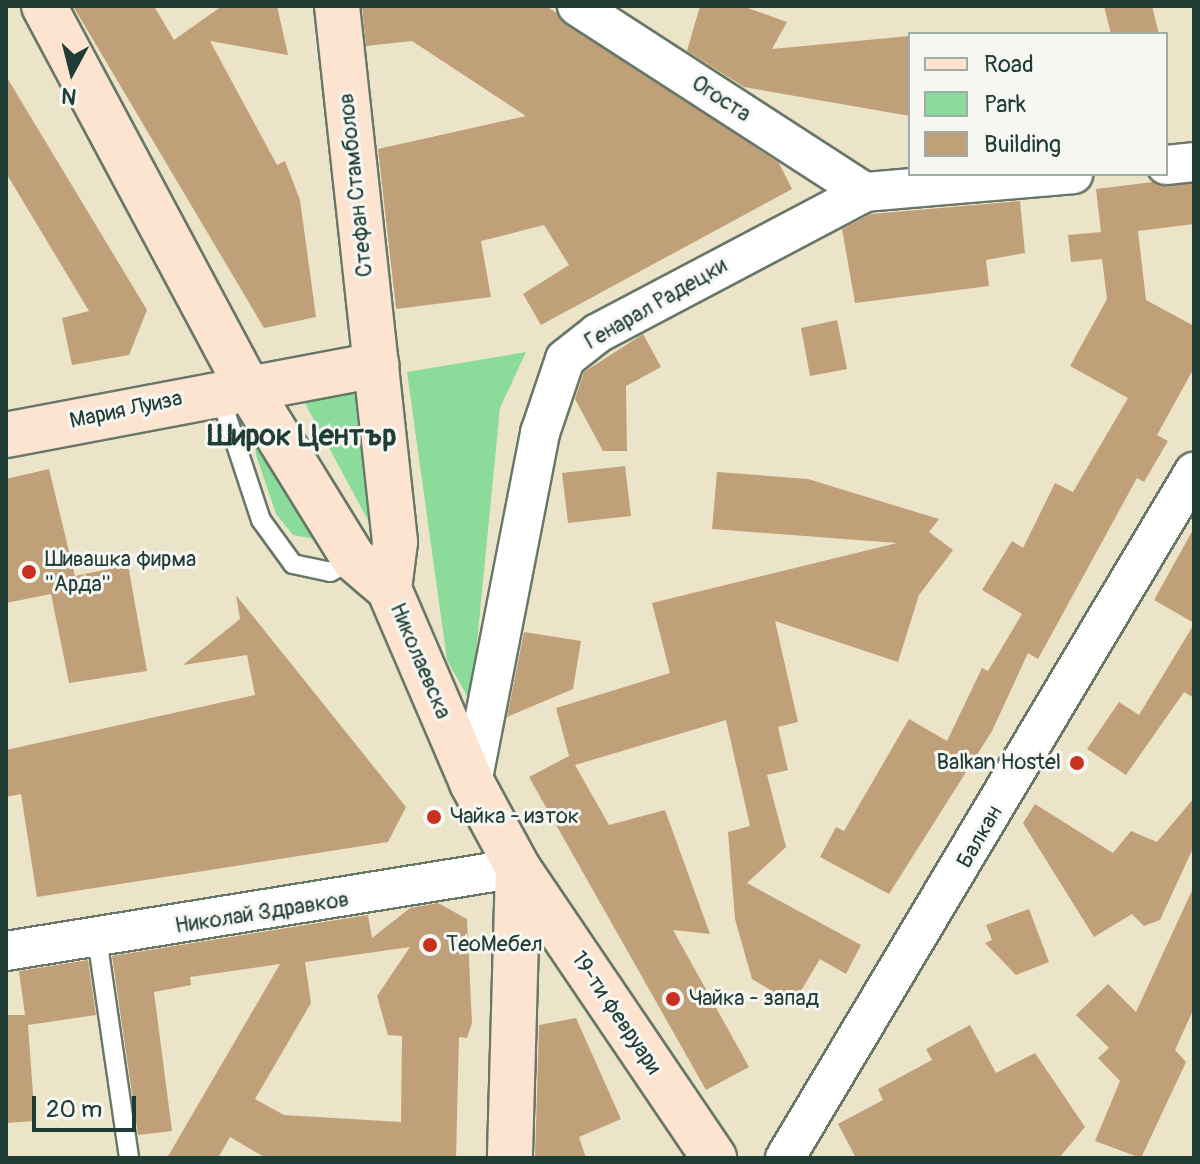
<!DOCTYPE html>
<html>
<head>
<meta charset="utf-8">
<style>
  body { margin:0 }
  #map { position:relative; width:1200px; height:1164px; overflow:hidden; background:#ece4c8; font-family:Pangolin,sans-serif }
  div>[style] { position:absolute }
  .green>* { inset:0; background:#8bdb9b }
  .building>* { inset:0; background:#c0a079 }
  .roads { filter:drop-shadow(2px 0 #677768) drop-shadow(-2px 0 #677768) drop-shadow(0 2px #677768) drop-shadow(0 -2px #677768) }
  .lane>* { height:18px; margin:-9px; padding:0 9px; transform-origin:9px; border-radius:9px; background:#fff }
  .street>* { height:38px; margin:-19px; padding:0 19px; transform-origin:19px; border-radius:19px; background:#fff }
  .secondary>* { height:44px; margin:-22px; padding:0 22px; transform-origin:22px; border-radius:22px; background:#fde4d1 }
  .dots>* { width:22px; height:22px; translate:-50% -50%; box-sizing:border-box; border:4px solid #f6f6f2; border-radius:50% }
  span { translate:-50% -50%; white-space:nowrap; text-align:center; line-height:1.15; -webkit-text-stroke:6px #f6f6f2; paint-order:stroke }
  .street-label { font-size:22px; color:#1f3d34 }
  .poi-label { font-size:22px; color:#1f3d34 }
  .left { translate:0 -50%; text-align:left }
  .right { translate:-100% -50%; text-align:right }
  .district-label { font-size:30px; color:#1f3d34; font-weight:700 }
  .frame { position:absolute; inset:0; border:8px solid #1f3d34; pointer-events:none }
  .legend { position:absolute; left:908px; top:32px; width:260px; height:144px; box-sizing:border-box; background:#f6f6f2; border:2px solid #a0aca6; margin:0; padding:10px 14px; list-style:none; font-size:24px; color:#1f3d34 }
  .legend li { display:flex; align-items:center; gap:16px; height:40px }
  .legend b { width:40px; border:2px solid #a0aca6 }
  .north { position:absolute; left:32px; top:32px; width:80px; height:80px; -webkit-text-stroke:6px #f6f6f2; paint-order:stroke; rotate:187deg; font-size:22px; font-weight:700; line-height:32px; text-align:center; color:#1f3d34 }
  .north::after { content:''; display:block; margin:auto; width:28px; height:36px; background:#1f3d34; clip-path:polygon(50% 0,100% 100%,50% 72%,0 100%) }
  .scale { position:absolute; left:32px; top:1096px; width:104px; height:36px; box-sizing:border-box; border:4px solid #1f3d34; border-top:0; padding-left:10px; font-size:24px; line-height:28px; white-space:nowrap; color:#1f3d34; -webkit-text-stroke:6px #f6f6f2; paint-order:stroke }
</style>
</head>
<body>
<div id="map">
  <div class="green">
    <div style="clip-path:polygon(526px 352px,500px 408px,471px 703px,447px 660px,407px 372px)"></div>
    <div style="clip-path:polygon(370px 380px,383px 517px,370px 524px,299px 392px)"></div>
    <div style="clip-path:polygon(252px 400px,325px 541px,293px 535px,276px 514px,256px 455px)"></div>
  </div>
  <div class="building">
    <div style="clip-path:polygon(73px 6px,154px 6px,174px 40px,222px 6px,277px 6px,288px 55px,210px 41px,277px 165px,285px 161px,300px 200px,316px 317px,264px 328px)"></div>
    <div style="clip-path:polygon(362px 6px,546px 6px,779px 163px,792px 189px,541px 325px,523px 294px,569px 265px,544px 225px,481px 241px,491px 297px,396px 309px,378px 149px,526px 116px,412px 41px,366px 46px)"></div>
    <div style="clip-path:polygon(700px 6px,742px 6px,787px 22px,772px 49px,910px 36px,910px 116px,744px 87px,687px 51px)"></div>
    <div style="clip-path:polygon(1104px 6px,1152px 6px,1159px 34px,1111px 34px)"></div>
    <div style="clip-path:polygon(6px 76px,147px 310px,129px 355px,72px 365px,62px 318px,89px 311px,6px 173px)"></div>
    <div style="clip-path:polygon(1153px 182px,1194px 184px,1194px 224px,1138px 231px,1146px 300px,1194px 326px,1194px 368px,1157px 435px,1168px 441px,1144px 482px,1137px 478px,1038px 659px,1028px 653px,992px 731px,889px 894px,820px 857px,836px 827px,844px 831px,909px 719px,947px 741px,982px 668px,988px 671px,1022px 614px,982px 590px,1012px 541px,1023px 548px,1055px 483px,1073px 492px,1128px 398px,1070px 366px,1107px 299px,1102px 259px,1071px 262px,1068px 235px,1101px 232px,1096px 189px)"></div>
    <div style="clip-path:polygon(1020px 201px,1025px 253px,986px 260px,989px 286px,855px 303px,842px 229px,871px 214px)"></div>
    <div style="clip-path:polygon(837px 320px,847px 369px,810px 376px,801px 328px)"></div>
    <div style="clip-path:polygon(643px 334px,661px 367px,626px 386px,627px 451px,603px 451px,575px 399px,584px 372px)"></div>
    <div style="clip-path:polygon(625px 466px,631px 516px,568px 523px,562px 473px)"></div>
    <div style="clip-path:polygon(49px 469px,75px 576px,128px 565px,147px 671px,69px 683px,51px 594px,6px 603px,6px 479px)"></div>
    <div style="clip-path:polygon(717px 472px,808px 479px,939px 519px,929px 532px,953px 550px,919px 595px,898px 662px,775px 621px,798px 722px,778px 727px,788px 770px,767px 775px,786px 847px,747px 883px,861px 945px,846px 974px,820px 959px,793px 1004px,752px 979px,735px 919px,728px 832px,750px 826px,726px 720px,575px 765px,609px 825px,665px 810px,710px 934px,673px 930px,749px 1067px,706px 1090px,529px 777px,569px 756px,556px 708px,670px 673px,652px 603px,897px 543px,712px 529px)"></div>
    <div style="clip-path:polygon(1194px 528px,1194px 623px,1154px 600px)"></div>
    <div style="clip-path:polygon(236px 595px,406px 807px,388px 842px,37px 897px,21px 794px,6px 797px,6px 750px,255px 695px,247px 655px,183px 665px,240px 619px)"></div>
    <div style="clip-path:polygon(1194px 624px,1194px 698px,1184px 692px,1126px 775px,1087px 749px,1119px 702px,1139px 715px)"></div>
    <div style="clip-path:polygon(524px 632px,581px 641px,573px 689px,507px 717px)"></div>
    <div style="clip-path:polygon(1194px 798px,1194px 846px,1160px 920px,1144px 926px,1132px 914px,1094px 937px,1023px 823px,1035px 804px,1113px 853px,1131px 831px,1157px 842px)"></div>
    <div style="clip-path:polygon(1194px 886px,1194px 1008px,1175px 1050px,1186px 1062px,1141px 1158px,1095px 1141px,1120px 1081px,1098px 1058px,1109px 1048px,1076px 1015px,1108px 984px,1136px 1012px)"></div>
    <div style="clip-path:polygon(evenodd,438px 903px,467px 919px,472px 1023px,467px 1038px,459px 1037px,456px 1158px,266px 1158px,230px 1137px,218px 1158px,167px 1158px,280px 964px,190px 977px,191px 985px,154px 992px,172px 1131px,138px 1135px,112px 956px,368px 915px,372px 938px,410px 908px,438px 903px,410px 947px,377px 996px,388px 1035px,402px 1036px,401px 1122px,284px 1115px,255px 1099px,311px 1003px,305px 962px,410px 947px)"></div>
    <div style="clip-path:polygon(1029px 909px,1049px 962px,1016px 975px,985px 943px,992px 940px,986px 925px)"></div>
    <div style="clip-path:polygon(88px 960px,96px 1015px,28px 1025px,35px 1121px,6px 1123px,6px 1015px,25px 1015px,19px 971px)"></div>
    <div style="clip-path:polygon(576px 1018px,621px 1119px,579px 1137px,586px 1158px,535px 1158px,539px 1025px)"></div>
    <div style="clip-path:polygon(970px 1025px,996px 1073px,1035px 1053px,1085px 1127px,1059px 1158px,856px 1158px,838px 1124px,883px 1100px,878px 1089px,932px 1060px,926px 1049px)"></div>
  </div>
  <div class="roads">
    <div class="lane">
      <div style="left:219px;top:393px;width:134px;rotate:71.7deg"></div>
      <div style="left:261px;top:520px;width:54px;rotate:54deg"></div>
      <div style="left:293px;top:564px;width:38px;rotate:12deg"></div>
      <div style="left:330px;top:572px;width:27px;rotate:-28deg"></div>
      <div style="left:97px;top:938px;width:222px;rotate:81.7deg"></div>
    </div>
    <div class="street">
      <div style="left:577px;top:6px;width:343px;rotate:32.9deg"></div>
      <div style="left:1166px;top:165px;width:28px;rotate:-6deg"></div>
      <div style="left:472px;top:783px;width:357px;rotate:-79deg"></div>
      <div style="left:540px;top:433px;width:78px;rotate:-71.3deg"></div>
      <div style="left:565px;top:359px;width:42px;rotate:-38.2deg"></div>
      <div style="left:598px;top:333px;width:302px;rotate:-27.8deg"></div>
      <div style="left:865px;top:192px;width:209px;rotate:-4.9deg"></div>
      <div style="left:6px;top:951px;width:519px;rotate:-9.21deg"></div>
      <div style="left:785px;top:1158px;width:799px;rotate:-59.2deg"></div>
    </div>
    <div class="secondary">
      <div style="left:44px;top:6px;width:431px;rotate:61.9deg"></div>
      <div style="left:247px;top:386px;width:203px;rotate:58.3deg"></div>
      <div style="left:354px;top:559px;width:46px;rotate:40.6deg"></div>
      <div style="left:389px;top:589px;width:211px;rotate:66.8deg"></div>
      <div style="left:472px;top:783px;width:97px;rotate:61.6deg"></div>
      <div style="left:518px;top:868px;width:290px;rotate:91.6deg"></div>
      <div style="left:337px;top:6px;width:539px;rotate:83.82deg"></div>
      <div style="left:395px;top:542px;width:47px;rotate:97.3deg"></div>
      <div style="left:6px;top:435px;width:377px;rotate:-10.7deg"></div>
      <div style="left:518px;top:868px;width:350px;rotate:55.9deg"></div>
    </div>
  </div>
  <div class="dots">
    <div style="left:29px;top:572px;background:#c8321e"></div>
    <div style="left:1077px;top:763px;background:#c8321e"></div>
    <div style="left:434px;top:817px;background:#c8321e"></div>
    <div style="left:430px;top:945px;background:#c8321e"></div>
    <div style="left:673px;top:999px;background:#c8321e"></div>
  </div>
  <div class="street-label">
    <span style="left:721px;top:99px;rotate:33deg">Огоста</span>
    <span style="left:356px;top:185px;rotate:-96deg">Стефан Стамболов</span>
    <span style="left:656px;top:304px;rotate:-30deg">Генарал Радецки</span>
    <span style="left:126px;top:410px;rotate:-12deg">Мария Луиза</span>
    <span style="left:420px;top:661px;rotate:67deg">Николаевска</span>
    <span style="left:980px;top:837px;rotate:-60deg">Балкан</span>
    <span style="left:262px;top:913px;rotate:-9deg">Николай Здравков</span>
    <span style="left:616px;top:1013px;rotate:56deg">19-ти февруари</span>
  </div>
  <div class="poi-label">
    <span class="left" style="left:45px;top:572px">Шивашка фирма<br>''Арда''</span>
    <span class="right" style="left:1061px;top:763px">Balkan Hostel</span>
    <span class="left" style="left:450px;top:817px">Чайка - изток</span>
    <span class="left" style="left:446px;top:945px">ТеоМебел</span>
    <span class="left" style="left:689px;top:999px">Чайка - запад</span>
  </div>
  <div class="district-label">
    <span style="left:302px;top:436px">Широк Център</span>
  </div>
  <div class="frame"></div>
  <ul class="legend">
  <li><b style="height:10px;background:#fde4d1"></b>Road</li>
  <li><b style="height:22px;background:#8bdb9b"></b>Park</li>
  <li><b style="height:22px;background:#c0a079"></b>Building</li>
  </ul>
  <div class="north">N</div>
  <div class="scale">20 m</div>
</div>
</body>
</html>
